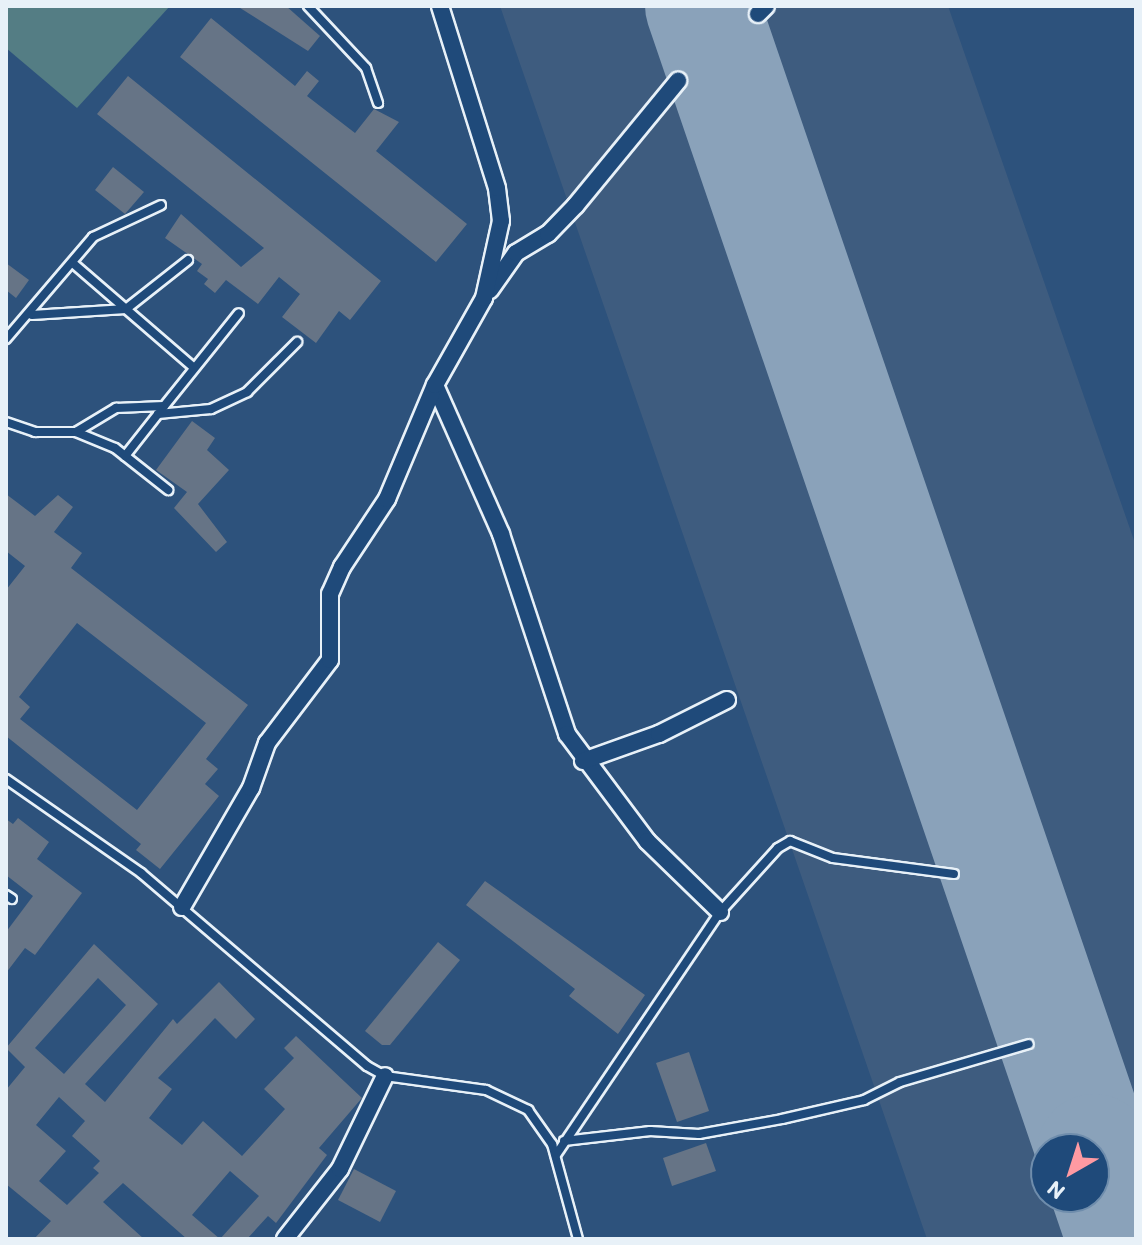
<!DOCTYPE html>
<html>
<head>
<meta charset="utf-8">
<style>
  body { margin:0 }
  #map { position:relative; width:1142px; height:1245px; overflow:hidden; background:#2d527c; font-family:Itim,sans-serif }
  div>[style] { position:absolute }
  .built>* { inset:0; background:#3e5c7f }
  .green>* { inset:0; background:#547d84 }
  .runway>* { height:114px; margin:-57px; padding:0 57px; transform-origin:57px; border-radius:57px; background:#8aa2ba }
  .building>* { inset:0; background:#667486 }
  .roads { filter:drop-shadow(2px 0 #e8f1f8) drop-shadow(-2px 0 #e8f1f8) drop-shadow(0 2px #e8f1f8) drop-shadow(0 -2px #e8f1f8) }
  .lane>* { height:8px; margin:-4px; padding:0 4px; transform-origin:4px; border-radius:4px; background:#1f4a7a }
  .street>* { height:16px; margin:-8px; padding:0 8px; transform-origin:8px; border-radius:8px; background:#1f4a7a }
  span { translate:-50% -50%; white-space:nowrap; text-align:center; line-height:1.15; -webkit-text-stroke:8px #1f4a7a; paint-order:stroke }
  .frame { position:absolute; inset:0; border:8px solid #e8f1f8; pointer-events:none }
  .north { position:absolute; left:1030px; top:1133px; width:80px; height:80px; box-sizing:border-box; background:#1f4a7a; border:2px solid #6f8dac; border-radius:50%; rotate:219deg; font-size:22px; font-weight:700; line-height:32px; text-align:center; color:#e8f1f8 }
  .north::after { content:''; display:block; margin:auto; width:28px; height:36px; background:#ff9aa2; clip-path:polygon(50% 0,100% 100%,50% 72%,0 100%) }
</style>
</head>
<body>
<div id="map">
  <div class="built">
    <div style="clip-path:polygon(evenodd,500px 6px,948px 6px,1136px 546px,1136px 1239px,927px 1239px,500px 6px,1046px 1149px,1094px 1149px,1094px 1197px,1046px 1197px,1046px 1149px)"></div>
  </div>
  <div class="green">
    <div style="clip-path:polygon(6px 6px,170px 6px,77px 108px,6px 48px)"></div>
  </div>
  <div class="runway">
    <div style="left:702px;top:6px;width:1208px;rotate:71.12deg"></div>
    <div style="left:1094px;top:1151px;width:93px;rotate:71.2deg"></div>
  </div>
  <div class="building">
    <div style="clip-path:polygon(237px 6px,286px 6px,320px 36px,308px 51px)"></div>
    <div style="clip-path:polygon(211px 18px,295px 86px,307px 71px,319px 81px,307px 96px,355px 133px,374px 109px,399px 122px,376px 151px,467px 224px,436px 262px,180px 57px)"></div>
    <div style="clip-path:polygon(128px 76px,381px 281px,350px 320px,339px 311px,316px 343px,282px 317px,300px 294px,279px 277px,258px 304px,226px 280px,215px 293px,204px 284px,208px 279px,197px 271px,202px 264px,165px 238px,181px 214px,241px 267px,264px 248px,97px 114px)"></div>
    <div style="clip-path:polygon(113px 167px,144px 192px,125px 214px,95px 190px)"></div>
    <div style="clip-path:polygon(6px 263px,29px 280px,16px 298px,6px 290px)"></div>
    <div style="clip-path:polygon(192px 421px,215px 438px,207px 450px,229px 470px,198px 504px,227px 542px,216px 552px,174px 508px,187px 492px,156px 470px)"></div>
    <div style="clip-path:polygon(evenodd,6px 494px,35px 516px,58px 495px,73px 507px,54px 532px,82px 553px,71px 568px,248px 705px,206px 759px,218px 769px,205px 784px,219px 796px,160px 869px,136px 850px,141px 844px,6px 736px,6px 590px,25px 566px,6px 551px,6px 494px,77px 623px,206px 723px,137px 810px,20px 719px,30px 707px,19px 697px,77px 623px)"></div>
    <div style="clip-path:polygon(18px 818px,49px 842px,37px 859px,82px 893px,35px 955px,25px 948px,6px 973px,6px 932px,33px 896px,6px 875px,6px 819px,13px 824px)"></div>
    <div style="clip-path:polygon(485px 881px,645px 995px,618px 1034px,569px 996px,575px 989px,466px 905px)"></div>
    <div style="clip-path:polygon(438px 942px,460px 960px,390px 1045px,382px 1045px,365px 1031px)"></div>
    <div style="clip-path:polygon(evenodd,94px 944px,158px 1004px,85px 1084px,105px 1102px,173px 1019px,177px 1024px,219px 982px,255px 1019px,236px 1039px,215px 1018px,158px 1078px,172px 1089px,149px 1118px,182px 1145px,203px 1121px,242px 1156px,285px 1109px,264px 1089px,294px 1058px,284px 1048px,296px 1036px,362px 1098px,319px 1148px,327px 1155px,276px 1223px,268px 1216px,247px 1239px,220px 1239px,259px 1196px,230px 1171px,192px 1215px,220px 1239px,187px 1239px,123px 1183px,103px 1202px,144px 1239px,34px 1239px,51px 1221px,6px 1184px,6px 1090px,25px 1067px,6px 1048px,94px 944px,98px 978px,126px 1005px,64px 1074px,35px 1048px,98px 978px,94px 944px,59px 1097px,85px 1121px,72px 1136px,100px 1161px,93px 1168px,99px 1173px,67px 1205px,39px 1181px,66px 1151px,36px 1125px,59px 1097px)"></div>
    <div style="clip-path:polygon(689px 1052px,709px 1111px,677px 1122px,656px 1063px)"></div>
    <div style="clip-path:polygon(706px 1143px,716px 1171px,672px 1186px,663px 1158px)"></div>
    <div style="clip-path:polygon(354px 1169px,396px 1191px,380px 1222px,338px 1200px)"></div>
  </div>
  <div class="roads">
    <div class="lane">
      <div style="left:308px;top:6px;width:85px;rotate:46.9deg"></div>
      <div style="left:366px;top:68px;width:37px;rotate:71deg"></div>
      <div style="left:75px;top:265px;width:156px;rotate:40.8deg"></div>
      <div style="left:32px;top:315px;width:94px;rotate:-3.7deg"></div>
      <div style="left:126px;top:309px;width:79px;rotate:-38.3deg"></div>
      <div style="left:6px;top:339px;width:134px;rotate:-49.5deg"></div>
      <div style="left:93px;top:237px;width:75px;rotate:-25.2deg"></div>
      <div style="left:161px;top:410px;width:124px;rotate:-51.2deg"></div>
      <div style="left:6px;top:422px;width:31px;rotate:19deg"></div>
      <div style="left:35px;top:432px;width:41px"></div>
      <div style="left:76px;top:432px;width:47px;rotate:-31deg"></div>
      <div style="left:116px;top:408px;width:48px;rotate:-2.4deg"></div>
      <div style="left:76px;top:432px;width:42px;rotate:22.3deg"></div>
      <div style="left:115px;top:448px;width:68px;rotate:38.4deg"></div>
      <div style="left:125px;top:456px;width:53px;rotate:-51.8deg"></div>
      <div style="left:158px;top:414px;width:53px;rotate:-5.4deg"></div>
      <div style="left:211px;top:409px;width:40px;rotate:-25deg"></div>
      <div style="left:247px;top:392px;width:71px;rotate:-45deg"></div>
      <div style="left:6px;top:779px;width:165px;rotate:34.8deg"></div>
      <div style="left:141px;top:873px;width:297px;rotate:40.5deg"></div>
      <div style="left:367px;top:1066px;width:21px;rotate:29deg"></div>
      <div style="left:385px;top:1076px;width:102px;rotate:7.9deg"></div>
      <div style="left:486px;top:1090px;width:47px;rotate:25.5deg"></div>
      <div style="left:528px;top:1110px;width:42px;rotate:54.8deg"></div>
      <div style="left:552px;top:1144px;width:98px;rotate:74.7deg"></div>
      <div style="left:6px;top:895px;width:7px;rotate:34deg"></div>
      <div style="left:564px;top:1141px;width:87px;rotate:-6.6deg"></div>
      <div style="left:650px;top:1131px;width:49px;rotate:3.5deg"></div>
      <div style="left:699px;top:1134px;width:84px;rotate:-10.2deg"></div>
      <div style="left:782px;top:1119px;width:84px;rotate:-13deg"></div>
      <div style="left:864px;top:1100px;width:40px;rotate:-26.6deg"></div>
      <div style="left:900px;top:1082px;width:134px;rotate:-16.4deg"></div>
      <div style="left:556px;top:1155px;width:293px;rotate:-56deg"></div>
      <div style="left:720px;top:912px;width:86px;rotate:-47.8deg"></div>
      <div style="left:778px;top:848px;width:14px;rotate:-30deg"></div>
      <div style="left:790px;top:841px;width:46px;rotate:21.6deg"></div>
      <div style="left:833px;top:858px;width:122px;rotate:7.5deg"></div>
    </div>
    <div class="street">
      <div style="left:758px;top:14px;width:11px;rotate:-45deg"></div>
      <div style="left:490px;top:290px;width:45px;rotate:-54.9deg"></div>
      <div style="left:516px;top:253px;width:37px;rotate:-31deg"></div>
      <div style="left:548px;top:234px;width:40px;rotate:-46deg"></div>
      <div style="left:576px;top:205px;width:161px;rotate:-50.6deg"></div>
      <div style="left:435px;top:385px;width:163px;rotate:66.1deg"></div>
      <div style="left:501px;top:534px;width:211px;rotate:71.7deg"></div>
      <div style="left:567px;top:734px;width:134px;rotate:53.2deg"></div>
      <div style="left:647px;top:841px;width:102px;rotate:44.2deg"></div>
      <div style="left:583px;top:761px;width:81px;rotate:-19.6deg"></div>
      <div style="left:659px;top:734px;width:76px;rotate:-26.6deg"></div>
      <div style="left:182px;top:907px;width:138px;rotate:-59.9deg"></div>
      <div style="left:251px;top:788px;width:48px;rotate:-70.4deg"></div>
      <div style="left:267px;top:743px;width:104px;rotate:-52.8deg"></div>
      <div style="left:330px;top:660px;width:66px;rotate:-90deg"></div>
      <div style="left:330px;top:594px;width:30px;rotate:-66deg"></div>
      <div style="left:342px;top:567px;width:82px;rotate:-56.5deg"></div>
      <div style="left:387px;top:499px;width:124px;rotate:-67.2deg"></div>
      <div style="left:435px;top:385px;width:100px;rotate:-60.6deg"></div>
      <div style="left:484px;top:298px;width:79px;rotate:-77.6deg"></div>
      <div style="left:501px;top:221px;width:33px;rotate:-97deg"></div>
      <div style="left:497px;top:188px;width:191px;rotate:-107.4deg"></div>
      <div style="left:285px;top:1239px;width:89px;rotate:-51.8deg"></div>
      <div style="left:340px;top:1169px;width:103px;rotate:-64.2deg"></div>
    </div>
  </div>
  <div class="frame"></div>
  <div class="north">N</div>
</div>
</body>
</html>
